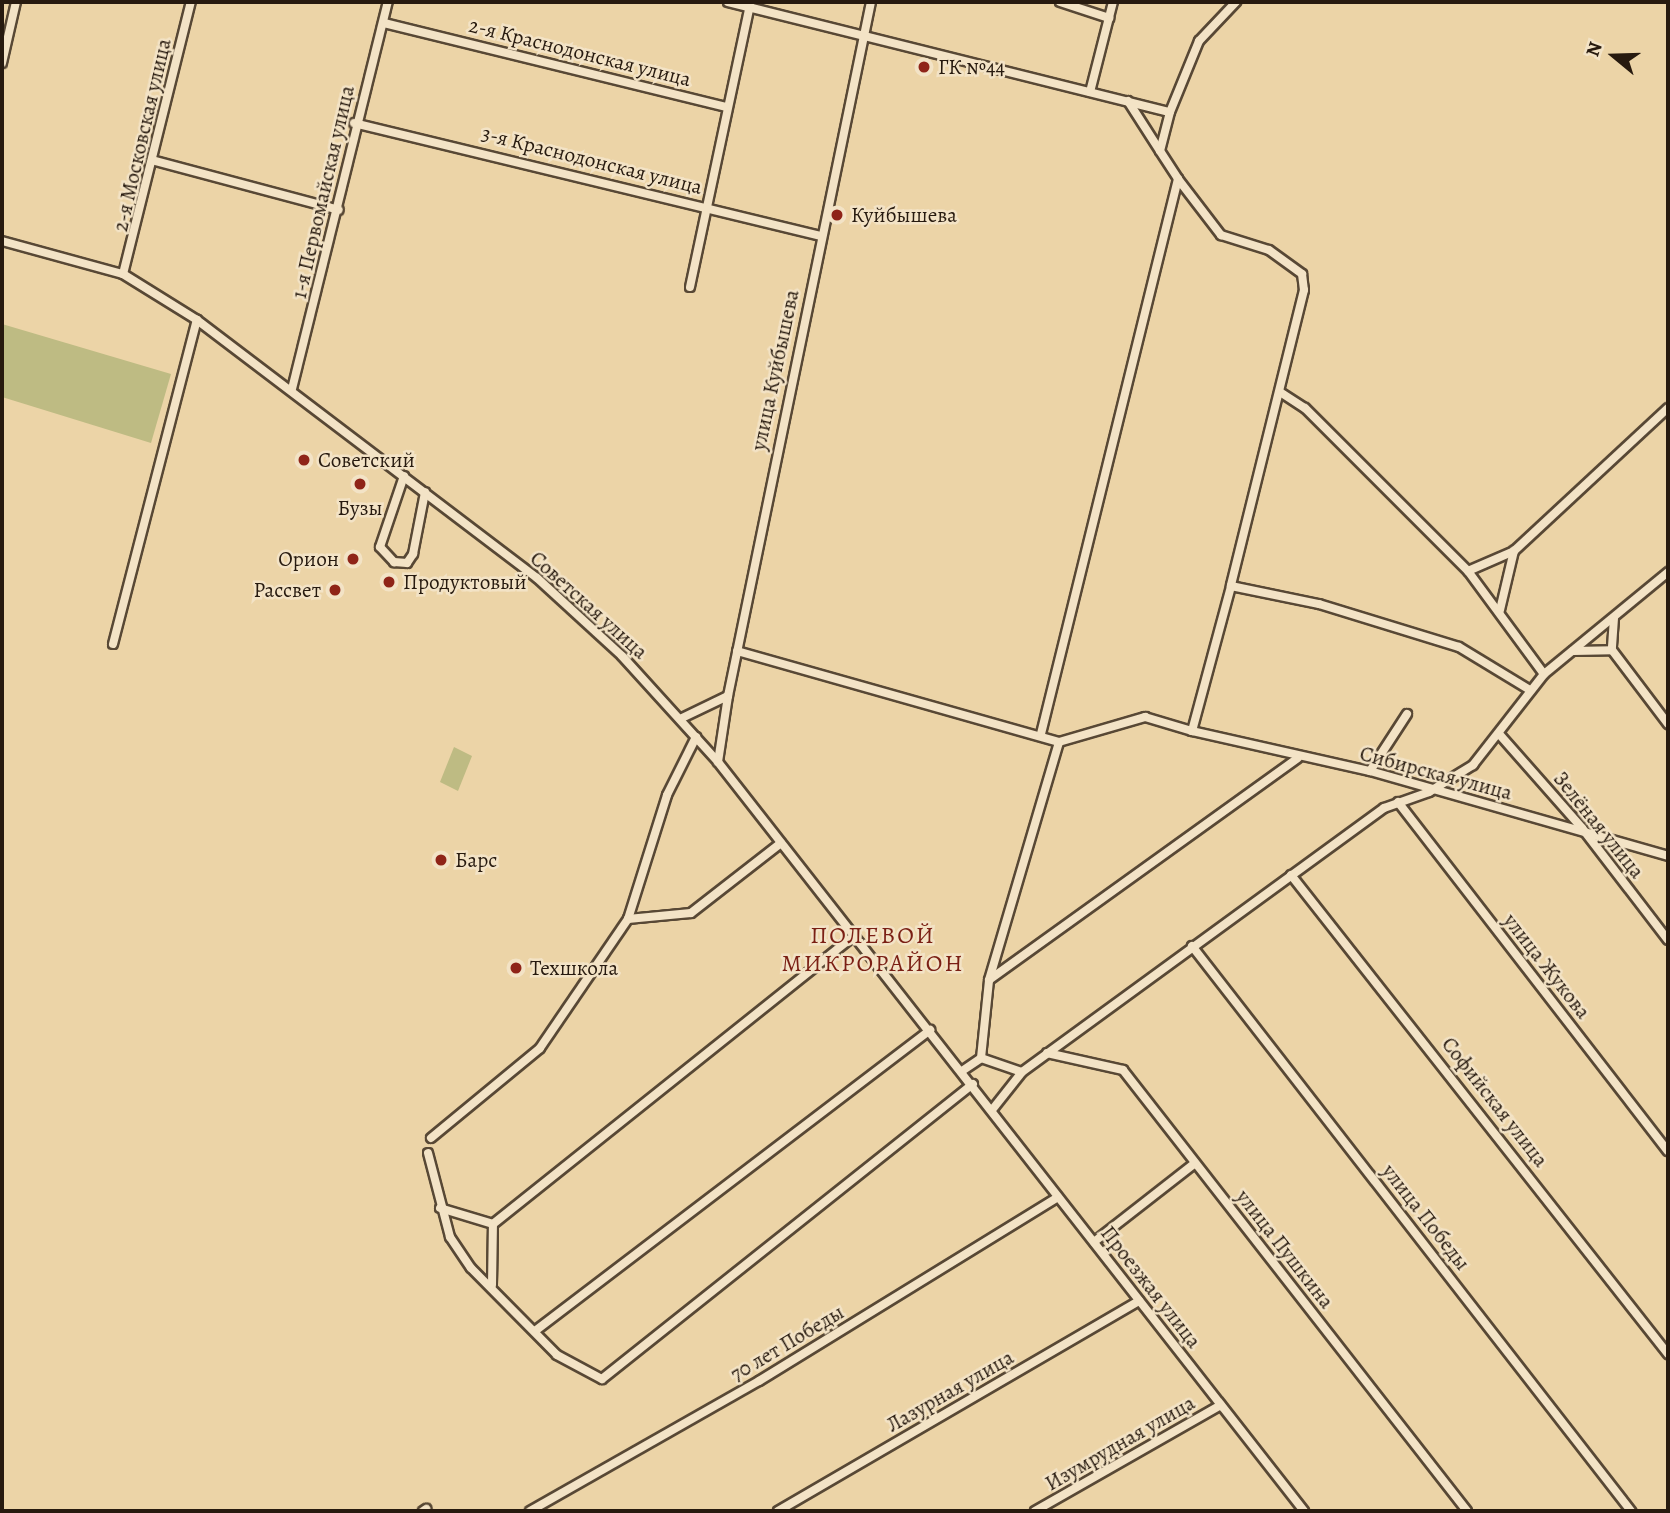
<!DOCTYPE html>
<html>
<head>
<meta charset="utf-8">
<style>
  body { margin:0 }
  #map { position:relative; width:1670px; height:1513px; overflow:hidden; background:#ecd4a7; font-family:Alegreya,serif }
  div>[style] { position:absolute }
  .green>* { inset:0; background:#bebb83 }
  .roads { filter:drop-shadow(2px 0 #584835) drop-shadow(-2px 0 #584835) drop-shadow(0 2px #584835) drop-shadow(0 -2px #584835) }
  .street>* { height:8px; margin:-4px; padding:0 4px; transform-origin:4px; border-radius:4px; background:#f3e3c6 }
  .dots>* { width:19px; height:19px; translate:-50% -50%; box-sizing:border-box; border:4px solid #f3e3c6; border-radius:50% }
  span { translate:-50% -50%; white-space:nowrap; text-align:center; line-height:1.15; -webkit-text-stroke:5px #f3e3c6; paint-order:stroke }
  .street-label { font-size:21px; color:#271a0f }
  .poi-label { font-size:21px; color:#271a0f }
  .left { translate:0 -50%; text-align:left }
  .right { translate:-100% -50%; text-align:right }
  .quarter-label { font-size:24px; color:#7a1f14; letter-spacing:2px }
  .frame { position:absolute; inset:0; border:4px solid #271a0f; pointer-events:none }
  .north { position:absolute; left:1579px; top:21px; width:70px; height:70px; -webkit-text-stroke:5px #f3e3c6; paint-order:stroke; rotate:289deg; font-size:19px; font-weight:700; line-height:28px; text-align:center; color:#271a0f }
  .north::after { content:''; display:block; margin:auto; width:24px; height:32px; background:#271a0f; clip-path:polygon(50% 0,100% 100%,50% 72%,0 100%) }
</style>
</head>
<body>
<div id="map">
  <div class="green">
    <div style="clip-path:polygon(2px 324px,171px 374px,151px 443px,2px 397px)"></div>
    <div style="clip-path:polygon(454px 747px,472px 756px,458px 791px,440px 782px)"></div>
  </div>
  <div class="roads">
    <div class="street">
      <div style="left:728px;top:2px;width:455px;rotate:14deg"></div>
      <div style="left:1170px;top:112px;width:40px;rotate:104.4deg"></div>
      <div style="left:1160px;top:151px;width:33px;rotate:57deg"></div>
      <div style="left:1178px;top:179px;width:572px;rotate:103.87deg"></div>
      <div style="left:1060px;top:2px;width:52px;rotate:18.1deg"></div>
      <div style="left:384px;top:23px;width:353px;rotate:13.8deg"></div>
      <div style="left:2px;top:63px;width:63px;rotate:-77.1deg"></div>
      <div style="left:1090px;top:92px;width:93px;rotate:-75.7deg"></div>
      <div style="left:1128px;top:101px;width:59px;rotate:57.4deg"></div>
      <div style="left:1170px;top:112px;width:77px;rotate:-67.8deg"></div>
      <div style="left:1199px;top:41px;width:54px;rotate:-46.5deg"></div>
      <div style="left:354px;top:123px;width:480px;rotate:13.6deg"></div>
      <div style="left:155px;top:161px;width:190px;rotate:14.9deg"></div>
      <div style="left:1178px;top:179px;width:71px;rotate:52.5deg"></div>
      <div style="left:1221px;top:235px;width:50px;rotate:17.4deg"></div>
      <div style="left:1269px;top:250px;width:41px;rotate:36deg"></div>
      <div style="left:1302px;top:274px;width:16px;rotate:83deg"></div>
      <div style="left:1304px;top:290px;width:305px;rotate:103.9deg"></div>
      <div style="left:2px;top:241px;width:125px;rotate:15.3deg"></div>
      <div style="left:123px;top:274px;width:87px;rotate:31.9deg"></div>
      <div style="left:197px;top:320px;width:427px;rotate:37.2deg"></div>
      <div style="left:537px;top:578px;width:115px;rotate:42.5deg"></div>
      <div style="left:622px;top:656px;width:143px;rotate:47.8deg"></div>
      <div style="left:718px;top:762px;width:951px;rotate:51.96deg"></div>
      <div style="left:123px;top:274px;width:280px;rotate:-76deg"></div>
      <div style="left:690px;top:287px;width:288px;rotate:-78deg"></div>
      <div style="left:292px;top:389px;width:399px;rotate:-76.1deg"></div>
      <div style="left:1280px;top:392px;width:30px;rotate:33deg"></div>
      <div style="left:1305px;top:408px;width:231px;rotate:45deg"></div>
      <div style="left:1468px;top:571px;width:128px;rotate:53.6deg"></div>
      <div style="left:404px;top:476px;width:75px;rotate:108.7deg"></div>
      <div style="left:380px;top:547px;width:21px;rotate:47deg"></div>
      <div style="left:394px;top:562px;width:13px;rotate:4deg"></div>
      <div style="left:407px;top:563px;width:11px;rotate:-56deg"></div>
      <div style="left:413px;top:554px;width:63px;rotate:-79deg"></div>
      <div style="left:1468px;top:571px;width:50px;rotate:-23.5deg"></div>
      <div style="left:1514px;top:551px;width:210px;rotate:-42.9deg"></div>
      <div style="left:1500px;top:610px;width:61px;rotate:-76.7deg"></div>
      <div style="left:1614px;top:618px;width:32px;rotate:94deg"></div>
      <div style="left:1612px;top:650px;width:93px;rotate:52.9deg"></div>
      <div style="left:113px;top:644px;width:335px;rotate:-75.5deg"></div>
      <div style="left:737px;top:651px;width:335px;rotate:15.8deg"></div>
      <div style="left:1573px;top:651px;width:39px;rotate:-1deg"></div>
      <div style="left:682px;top:718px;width:51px;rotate:-25.6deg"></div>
      <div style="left:728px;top:696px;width:709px;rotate:-78.36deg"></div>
      <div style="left:1192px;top:731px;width:182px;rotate:12.7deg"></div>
      <div style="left:1370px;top:771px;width:310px;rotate:15.9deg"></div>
      <div style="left:1500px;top:735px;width:124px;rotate:48.6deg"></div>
      <div style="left:1582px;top:828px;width:141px;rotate:52.5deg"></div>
      <div style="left:718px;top:762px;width:67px;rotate:-81.4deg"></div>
      <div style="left:1370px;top:771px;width:68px;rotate:-57deg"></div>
      <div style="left:1398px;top:802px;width:441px;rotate:52.3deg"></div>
      <div style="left:1291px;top:875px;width:610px;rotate:51.8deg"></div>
      <div style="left:628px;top:919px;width:63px;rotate:-5.4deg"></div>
      <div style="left:691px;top:913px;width:114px;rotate:-37.9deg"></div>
      <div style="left:1192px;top:946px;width:716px;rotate:52.15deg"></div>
      <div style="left:989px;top:980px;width:380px;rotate:-35.7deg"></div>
      <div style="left:1047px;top:1053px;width:78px;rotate:12.6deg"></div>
      <div style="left:1123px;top:1070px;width:559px;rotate:52.04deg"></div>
      <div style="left:981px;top:1058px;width:43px;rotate:18.9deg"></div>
      <div style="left:1022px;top:1072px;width:448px;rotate:-36.1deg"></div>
      <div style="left:1384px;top:808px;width:48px;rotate:-19.6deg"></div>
      <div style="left:1429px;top:792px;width:52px;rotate:-31.5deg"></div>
      <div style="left:1473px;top:765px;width:115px;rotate:-52deg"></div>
      <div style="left:1544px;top:674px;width:161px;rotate:-39.4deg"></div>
      <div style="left:962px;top:1071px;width:23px;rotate:-34deg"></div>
      <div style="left:981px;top:1058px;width:78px;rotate:-84.1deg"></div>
      <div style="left:989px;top:980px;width:248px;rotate:-73.6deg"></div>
      <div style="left:1059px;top:742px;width:90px;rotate:-16.2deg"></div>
      <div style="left:1145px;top:717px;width:49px;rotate:16.6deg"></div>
      <div style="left:1192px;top:731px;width:150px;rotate:-74.9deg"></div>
      <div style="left:1231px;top:586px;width:90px;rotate:11.6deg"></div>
      <div style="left:1319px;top:604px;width:146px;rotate:17.1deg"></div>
      <div style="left:1459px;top:647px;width:83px;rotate:31.2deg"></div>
      <div style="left:992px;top:1110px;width:48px;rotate:-51.7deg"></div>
      <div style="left:431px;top:1138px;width:141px;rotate:-39.5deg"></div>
      <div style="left:540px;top:1048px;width:156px;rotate:-55.7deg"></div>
      <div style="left:628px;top:919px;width:130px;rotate:-72.5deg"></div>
      <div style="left:667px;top:795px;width:65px;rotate:-63.4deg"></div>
      <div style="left:428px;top:1153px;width:87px;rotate:75.3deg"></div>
      <div style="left:450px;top:1237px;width:37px;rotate:56deg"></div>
      <div style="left:471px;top:1268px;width:122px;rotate:45.3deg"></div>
      <div style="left:557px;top:1355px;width:51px;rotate:28.1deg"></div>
      <div style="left:602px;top:1379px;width:474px;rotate:-38.5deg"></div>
      <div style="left:440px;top:1208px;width:55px;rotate:16.8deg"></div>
      <div style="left:493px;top:1224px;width:463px;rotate:-38.6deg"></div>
      <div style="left:1094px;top:1242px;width:128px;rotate:-38deg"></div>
      <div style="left:492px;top:1285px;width:61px;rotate:-89.1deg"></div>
      <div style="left:535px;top:1331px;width:497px;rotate:-37.3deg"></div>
      <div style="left:423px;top:1511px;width:4px;rotate:-34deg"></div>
      <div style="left:530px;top:1511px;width:263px;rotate:-29.6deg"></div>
      <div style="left:759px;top:1381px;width:351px;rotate:-31.6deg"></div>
      <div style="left:778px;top:1511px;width:418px;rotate:-30.2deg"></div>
      <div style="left:1035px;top:1511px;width:214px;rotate:-29.7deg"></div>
    </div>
  </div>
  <div class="dots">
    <div style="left:924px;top:67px;background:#8f2418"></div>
    <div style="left:837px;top:215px;background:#8f2418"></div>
    <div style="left:304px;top:460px;background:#8f2418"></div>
    <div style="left:360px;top:484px;background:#8f2418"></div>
    <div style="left:353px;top:559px;background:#8f2418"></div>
    <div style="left:389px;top:582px;background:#8f2418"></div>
    <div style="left:335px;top:590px;background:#8f2418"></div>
    <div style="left:441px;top:860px;background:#8f2418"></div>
    <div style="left:516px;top:968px;background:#8f2418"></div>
  </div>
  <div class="street-label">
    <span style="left:580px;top:52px;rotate:14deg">2-я Краснодонская улица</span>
    <span style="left:142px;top:135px;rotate:-77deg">2-я Московская улица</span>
    <span style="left:592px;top:160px;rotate:14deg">3-я Краснодонская улица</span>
    <span style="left:323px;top:192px;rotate:-77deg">1-я Первомайская улица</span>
    <span style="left:775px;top:370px;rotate:-78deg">улица Куйбышева</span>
    <span style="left:589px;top:605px;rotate:42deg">Советская улица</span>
    <span style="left:1436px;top:773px;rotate:15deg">Сибирская улица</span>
    <span style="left:1599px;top:825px;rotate:51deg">Зелёная улица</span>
    <span style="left:1547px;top:966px;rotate:52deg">улица Жукова</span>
    <span style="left:1495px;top:1102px;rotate:52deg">Софийская улица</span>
    <span style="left:1426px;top:1217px;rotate:52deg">улица Победы</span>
    <span style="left:1285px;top:1249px;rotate:52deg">улица Пушкина</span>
    <span style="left:1151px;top:1287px;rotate:52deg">Проезжая улица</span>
    <span style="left:787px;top:1343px;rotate:-31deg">70 лет Победы</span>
    <span style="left:950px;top:1391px;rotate:-30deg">Лазурная улица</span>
    <span style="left:1120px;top:1443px;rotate:-30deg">Изумрудная улица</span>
  </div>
  <div class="poi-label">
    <span class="left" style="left:938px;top:67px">ГК №44</span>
    <span class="left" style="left:851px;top:215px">Куйбышева</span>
    <span class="left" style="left:318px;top:460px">Советский</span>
    <span style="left:360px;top:508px">Бузы</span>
    <span class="right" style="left:339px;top:559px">Орион</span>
    <span class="left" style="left:403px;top:582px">Продуктовый</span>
    <span class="right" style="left:321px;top:590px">Рассвет</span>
    <span class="left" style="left:455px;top:860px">Барс</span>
    <span class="left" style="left:530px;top:968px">Техшкола</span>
  </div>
  <div class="quarter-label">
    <span style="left:873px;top:950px">ПОЛЕВОЙ<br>МИКРОРАЙОН</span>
  </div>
  <div class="frame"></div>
  <div class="north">N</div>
</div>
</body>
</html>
